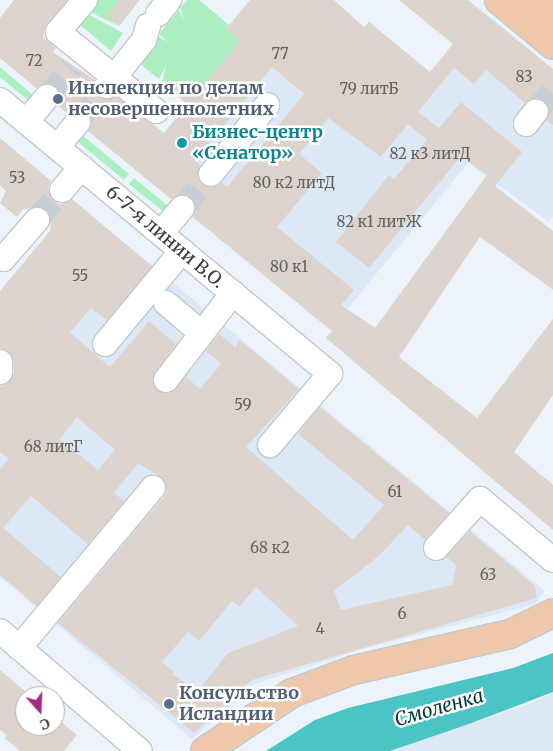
<!DOCTYPE html>
<html>
<head>
<meta charset="utf-8">
<style>
  body { margin:0 }
  #map { position:relative; width:553px; height:751px; overflow:hidden; background:#ecf3fb; font-family:Merriweather,serif }
  div>[style] { position:absolute }
  .built>* { inset:0; background:#dce8f6 }
  .green>* { inset:0; background:#abefc1 }
  .water>* { inset:0; background:#4bc4c6 }
  .building>* { inset:0; background:#dcd4cc }
  .minor-tunnel>* { height:24px; margin-top:-12px; transform-origin:0; background:repeating-linear-gradient(90deg,#c8ced5 0 24px,transparent 0 36px) }
  .roads { filter:drop-shadow(1px 0 #c0c8d0) drop-shadow(-1px 0 #c0c8d0) drop-shadow(0 1px #c0c8d0) drop-shadow(0 -1px #c0c8d0) }
  .minor>* { height:24px; margin:-12px; padding:0 12px; transform-origin:12px; border-radius:12px; background:#fff }
  .major>* { height:28px; margin:-14px; padding:0 14px; transform-origin:14px; border-radius:14px; background:#efc7aa }
  .dots>* { width:14px; height:14px; translate:-50% -50%; box-sizing:border-box; border:2px solid #fff; border-radius:50% }
  span { translate:-50% -50%; white-space:nowrap; text-align:center; line-height:1.15; -webkit-text-stroke:5px #fff; paint-order:stroke }
  .number-label { font-size:15px; color:#626162 }
  .number-label span { -webkit-text-stroke-width:0 }
  .service-label { font-size:18px; color:#4e5e75; font-weight:700 }
  .left { translate:0 -50%; text-align:left }
  .culture-label { font-size:18px; color:#0d838f; font-weight:700 }
  .street-label { font-size:18px; color:#393b3f }
  .water-label { font-size:19px; color:#003b3c; font-style:italic }
  .north { position:absolute; left:15px; top:686px; width:50px; height:50px; box-sizing:border-box; background:#fff; border:1px solid #b0b1b2; border-radius:50%; rotate:160deg; font-size:14px; font-weight:700; line-height:20px; text-align:center; color:#393b3f }
  .north::after { content:''; display:block; margin:auto; width:18px; height:22px; background:#a22981; clip-path:polygon(50% 0,100% 100%,50% 72%,0 100%) }
</style>
</head>
<body>
<div id="map">
  <div class="built">
    <div style="clip-path:polygon(493px 20px,553px 69px,553px 216px,548px 221px,468px 163px,330px 330px,134px 169px,240px 41px,381px 157px)"></div>
    <div style="clip-path:polygon(137px 253px,545px 591px,535px 604px,360px 650px,255px 684px,192px 739px,0 577px,0 380px,7px 372px,25px 387px)"></div>
    <div style="clip-path:polygon(553px 692px,553px 751px,390px 751px,535px 702px)"></div>
  </div>
  <div class="green">
    <div style="clip-path:polygon(97px 0,120px 0,107px 15px,119px 26px,88px 11px)"></div>
    <div style="clip-path:polygon(187px 0,199px 0,229px 25px,226px 29px,240px 41px,189px 103px,186px 83px,181px 79px,172px 90px,162px 82px,166px 66px,159px 79px,140px 64px,140px 58px,158px 36px,168px 43px,159px 34px,179px 10px,185px 22px,180px 8px)"></div>
    <div style="clip-path:polygon(86px 13px,123px 33px,111px 51px,78px 23px)"></div>
    <div style="clip-path:polygon(0 67px,39px 100px,35px 106px,0 77px)"></div>
    <div style="clip-path:polygon(76px 130px,129px 174px,124px 180px,71px 136px)"></div>
    <div style="clip-path:polygon(134px 178px,168px 206px,164px 212px,129px 184px)"></div>
  </div>
  <div class="water">
    <div style="clip-path:polygon(553px 653px,553px 692px,469px 724px,390px 751px,266px 751px,315px 720px,348px 708px,513px 668px)"></div>
  </div>
  <div class="building">
    <div style="clip-path:polygon(evenodd,14px 0,67px 0,45px 29px,43px 37px,56px 48px,53px 52px,95px 80px,94px 90px,99px 97px,116px 96px,164px 133px,187px 105px,172px 90px,181px 79px,198px 92px,240px 41px,226px 29px,250px 0,334px 0,364px 27px,369px 22px,430px 72px,453px 44px,399px 0,468px 0,553px 69px,553px 125px,546px 120px,550px 112px,545px 100px,537px 97px,525px 103px,486px 70px,474px 84px,454px 68px,418px 112px,439px 128px,461px 102px,522px 152px,495px 186px,553px 231px,553px 290px,480px 237px,399px 357px,477px 418px,553px 319px,553px 395px,514px 452px,553px 485px,553px 530px,326px 338px,332px 331px,193px 217px,196px 210px,191px 198px,184px 194px,171px 199px,88px 131px,91px 118px,86px 111px,74px 109px,67px 113px,58px 106px,60px 93px,55px 86px,43px 84px,36px 88px,0 58px,0 18px,14px 0,272px 67px,304px 94px,227px 187px,222px 183px,215px 187px,203px 185px,198px 178px,200px 165px,195px 161px,272px 67px,14px 0,328px 118px,381px 157px,408px 124px,427px 140px,394px 179px,389px 175px,336px 242px,369px 268px,461px 156px,487px 175px,375px 328px,341px 305px,354px 290px,277px 227px,322px 173px,299px 154px,328px 118px)"></div>
    <div style="clip-path:polygon(120px 0,140px 0,119px 26px,106px 15px)"></div>
    <div style="clip-path:polygon(evenodd,0 138px,51px 181px,48px 188px,53px 200px,60px 204px,72px 199px,152px 266px,107px 321px,91px 308px,70px 333px,110px 367px,149px 321px,176px 344px,155px 372px,154px 386px,158px 391px,171px 393px,186px 377px,200px 389px,221px 364px,206px 351px,219px 334px,235px 347px,240px 340px,299px 389px,246px 447px,353px 540px,384px 505px,298px 434px,320px 407px,449px 513px,425px 540px,408px 525px,380px 555px,334px 591px,341px 610px,452px 585px,456px 565px,446px 557px,470px 531px,535px 586px,537px 598px,252px 680px,194px 733px,58px 623px,164px 497px,166px 484px,161px 477px,138px 463px,114px 493px,124px 501px,88px 544px,31px 496px,3px 528px,61px 577px,37px 606px,0 575px,0 469px,9px 459px,0 452px,0 386px,7px 384px,14px 372px,12px 356px,0 348px,0 291px,50px 231px,51px 222px,46px 210px,40px 207px,23px 209px,17px 217px,0 203px,6px 191px,0 185px,0 138px,77px 417px,115px 450px,98px 470px,60px 439px,77px 417px,0 138px,256px 587px,298px 626px,228px 653px,198px 691px,172px 674px,174px 672px,162px 662px,188px 632px,199px 641px,232px 601px,239px 607px,256px 587px)"></div>
    <div style="clip-path:polygon(0 670px,25px 691px,25px 726px,55px 726px,55px 716px,77px 735px,64px 751px,20px 751px,4px 738px,7px 735px,0 730px)"></div>
  </div>
  <div class="minor-tunnel">
    <div style="left:47px;top:97px;width:39px;rotate:-50deg"></div>
    <div style="left:536px;top:111px;width:26px;rotate:-50deg"></div>
    <div style="left:78px;top:122px;width:46px;rotate:-51.1deg"></div>
    <div style="left:182px;top:208px;width:45px;rotate:-49.5deg"></div>
    <div style="left:37px;top:220px;width:39px;rotate:-50deg"></div>
  </div>
  <div class="roads">
    <div class="minor">
      <div style="left:85px;top:0;width:42px;rotate:130.2deg"></div>
      <div style="left:58px;top:32px;width:126px;rotate:38.9deg"></div>
      <div style="left:158px;top:14px;width:18px;rotate:-52deg"></div>
      <div style="left:107px;top:86px;width:59px;rotate:-51.2deg"></div>
      <div style="left:144px;top:40px;width:15px;rotate:-74deg"></div>
      <div style="left:0;top:100px;width:429px;rotate:39.7deg"></div>
      <div style="left:330px;top:374px;width:93px;rotate:130.2deg"></div>
      <div style="left:26px;top:122px;width:33px;rotate:-50deg"></div>
      <div style="left:526px;top:124px;width:16px;rotate:-52deg"></div>
      <div style="left:57px;top:147px;width:33px;rotate:-50deg"></div>
      <div style="left:211px;top:174px;width:89px;rotate:-50.9deg"></div>
      <div style="left:62px;top:190px;width:30px;rotate:-50deg"></div>
      <div style="left:161px;top:233px;width:33px;rotate:-50deg"></div>
      <div style="left:3px;top:259px;width:52px;rotate:-48.9deg"></div>
      <div style="left:166px;top:303px;width:45px;rotate:40.5deg"></div>
      <div style="left:105px;top:344px;width:121px;rotate:-50.4deg"></div>
      <div style="left:0;top:362px;width:10px;rotate:90deg"></div>
      <div style="left:166px;top:380px;width:110px;rotate:-52.4deg"></div>
      <div style="left:436px;top:548px;width:66px;rotate:-48.1deg"></div>
      <div style="left:480px;top:499px;width:95px;rotate:39.9deg"></div>
      <div style="left:0;top:631px;width:184px;rotate:40.6deg"></div>
      <div style="left:19px;top:648px;width:209px;rotate:-50.1deg"></div>
    </div>
    <div class="major">
      <div style="left:499px;top:0;width:70px;rotate:39.8deg"></div>
      <div style="left:531px;top:0;width:28px;rotate:39deg"></div>
      <div style="left:205px;top:751px;width:105px;rotate:-33.7deg"></div>
      <div style="left:292px;top:693px;width:66px;rotate:-20.4deg"></div>
      <div style="left:354px;top:670px;width:160px;rotate:-13deg"></div>
      <div style="left:510px;top:634px;width:48px;rotate:-26deg"></div>
    </div>
  </div>
  <div class="dots">
    <div style="left:58px;top:99px;background:#5c6f8a"></div>
    <div style="left:182px;top:143px;background:#0f9aa8"></div>
    <div style="left:169px;top:704px;background:#5c6f8a"></div>
  </div>
  <div class="number-label">
    <span style="left:280px;top:54px">77</span>
    <span style="left:34px;top:61px">72</span>
    <span style="left:524px;top:77px">83</span>
    <span style="left:369px;top:89px">79 литБ</span>
    <span style="left:430px;top:154px">82 к3 литД</span>
    <span style="left:17px;top:178px">53</span>
    <span style="left:294px;top:183px">80 к2 литД</span>
    <span style="left:379px;top:222px">82 к1 литЖ</span>
    <span style="left:289px;top:267px">80 к1</span>
    <span style="left:80px;top:276px">55</span>
    <span style="left:243px;top:405px">59</span>
    <span style="left:53px;top:447px">68 литГ</span>
    <span style="left:395px;top:492px">61</span>
    <span style="left:270px;top:548px">68 к2</span>
    <span style="left:488px;top:575px">63</span>
    <span style="left:402px;top:614px">6</span>
    <span style="left:320px;top:629px">4</span>
  </div>
  <div class="service-label">
    <span class="left" style="left:68px;top:99px">Инспекция по делам<br>несовершеннолетних</span>
    <span class="left" style="left:179px;top:704px">Консульство<br>Исландии</span>
  </div>
  <div class="culture-label">
    <span class="left" style="left:192px;top:143px">Бизнес-центр<br>«Сенатор»</span>
  </div>
  <div class="street-label">
    <span style="left:165px;top:237px;rotate:40deg">6-7-я линии В.О.</span>
  </div>
  <div class="water-label">
    <span style="left:439px;top:708px;rotate:-16deg">Смоленка</span>
  </div>
  <div class="north">С</div>
</div>
</body>
</html>
